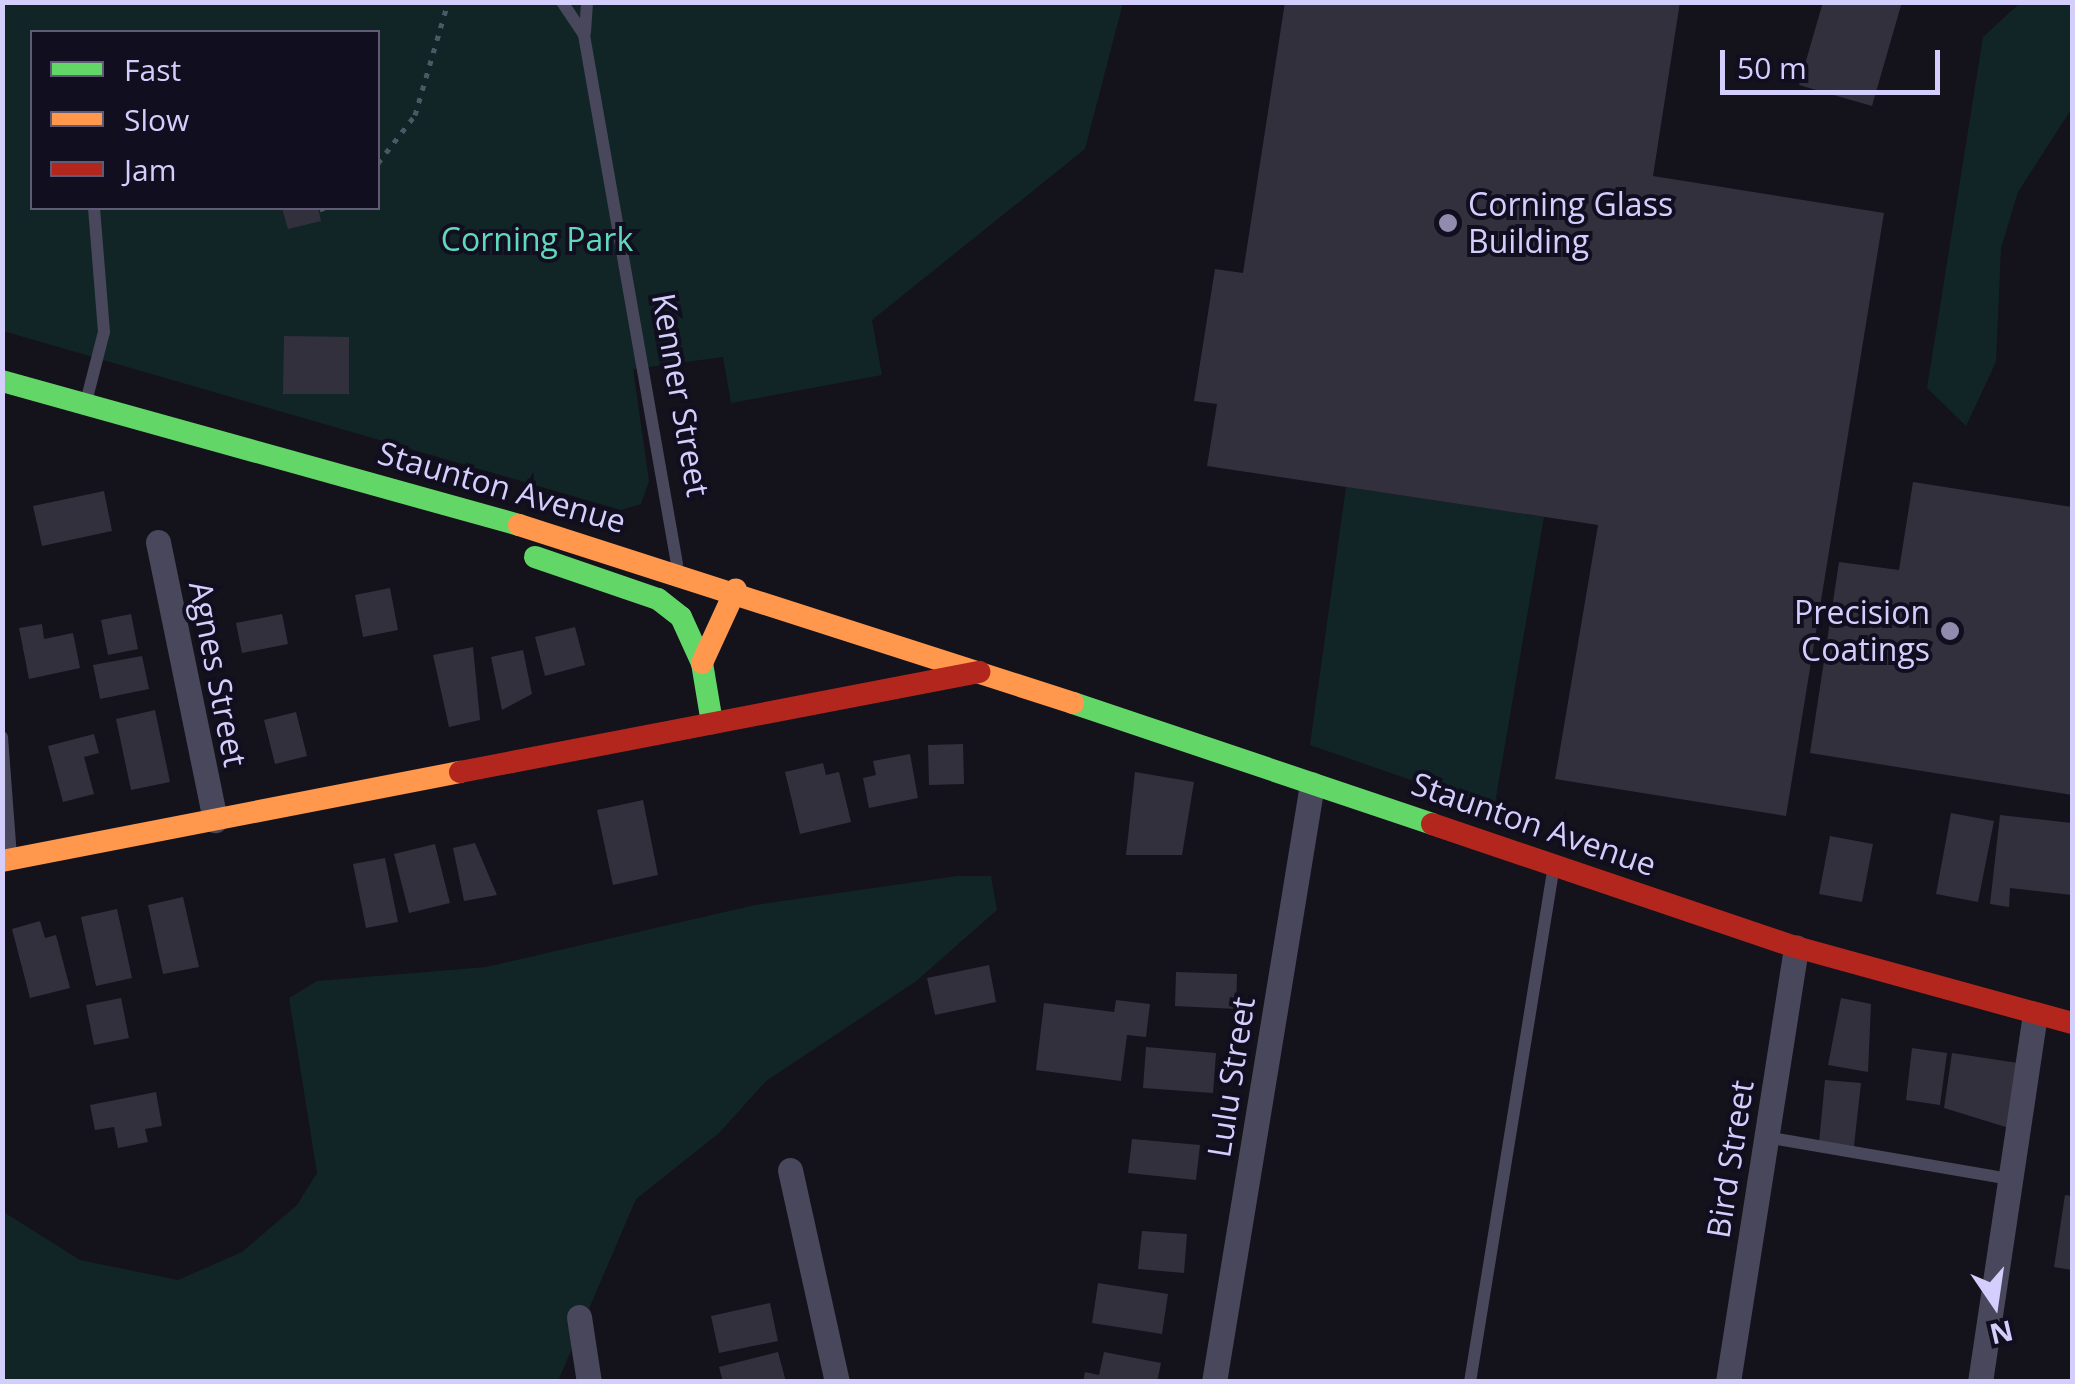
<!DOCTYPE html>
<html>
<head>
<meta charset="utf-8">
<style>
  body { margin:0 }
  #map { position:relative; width:2075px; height:1384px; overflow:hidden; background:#14121b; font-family:"Open Sans",sans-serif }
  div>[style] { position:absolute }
  .green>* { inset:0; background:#112526 }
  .building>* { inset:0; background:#32303d }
  .path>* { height:5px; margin-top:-2.5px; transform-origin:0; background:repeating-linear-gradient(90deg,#4b5965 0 5px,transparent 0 13px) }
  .lane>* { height:12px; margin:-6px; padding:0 6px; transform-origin:6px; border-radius:6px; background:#48475b }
  .street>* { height:25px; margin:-12.5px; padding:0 12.5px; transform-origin:12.5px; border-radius:12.5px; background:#48475b }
  .fast>* { height:22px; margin:-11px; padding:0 11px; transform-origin:11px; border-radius:11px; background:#63d668 }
  .slow>* { height:22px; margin:-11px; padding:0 11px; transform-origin:11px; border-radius:11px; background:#ff974d }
  .jam>* { height:22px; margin:-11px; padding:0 11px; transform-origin:11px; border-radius:11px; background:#b3261e }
  .dots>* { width:28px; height:28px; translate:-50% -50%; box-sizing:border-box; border:5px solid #110e1f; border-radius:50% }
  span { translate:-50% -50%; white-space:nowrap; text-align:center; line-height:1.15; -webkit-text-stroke:8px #110e1f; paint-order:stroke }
  .poi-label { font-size:32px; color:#d4cefc }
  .left { translate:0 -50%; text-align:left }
  .right { translate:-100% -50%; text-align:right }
  .park-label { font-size:32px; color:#5fd8bd }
  .street-label { font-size:32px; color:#d4cefc }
  .frame { position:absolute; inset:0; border:5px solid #d4cefc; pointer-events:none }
  .legend { position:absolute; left:30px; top:30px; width:350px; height:180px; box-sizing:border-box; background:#110e1f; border:2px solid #5f5b77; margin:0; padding:12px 18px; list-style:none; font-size:30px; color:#d4cefc }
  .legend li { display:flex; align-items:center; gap:20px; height:50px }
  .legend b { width:50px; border:2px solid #5f5b77 }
  .north { position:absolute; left:1945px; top:1254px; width:100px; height:100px; -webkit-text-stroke:8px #110e1f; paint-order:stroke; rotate:167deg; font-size:28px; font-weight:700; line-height:40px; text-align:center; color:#d4cefc }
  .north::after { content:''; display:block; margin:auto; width:35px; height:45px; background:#d4cefc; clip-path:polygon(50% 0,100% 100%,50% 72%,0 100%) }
  .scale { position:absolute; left:1720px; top:50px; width:220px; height:45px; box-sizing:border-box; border:5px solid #d4cefc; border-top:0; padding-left:12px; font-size:30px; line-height:35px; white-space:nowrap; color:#d4cefc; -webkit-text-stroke:8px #110e1f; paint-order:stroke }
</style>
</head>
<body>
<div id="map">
  <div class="green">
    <div style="clip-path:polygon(evenodd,3px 3px,1123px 3px,1085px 149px,872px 320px,882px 375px,731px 403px,723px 357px,633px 369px,649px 481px,641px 504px,621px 510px,3px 331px,3px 3px,32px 32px,378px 32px,378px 208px,32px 208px,32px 32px)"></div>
    <div style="clip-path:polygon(2020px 3px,2072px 3px,2072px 108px,2018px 192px,2001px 248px,1996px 362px,1966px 426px,1927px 388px,1983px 37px)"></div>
    <div style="clip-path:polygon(1346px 487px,1544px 517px,1494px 809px,1310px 745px)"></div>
    <div style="clip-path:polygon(957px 876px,991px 876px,997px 910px,915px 982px,766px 1081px,718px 1134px,636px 1199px,558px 1381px,3px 1381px,2px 1211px,80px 1260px,178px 1280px,242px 1252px,297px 1205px,317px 1173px,289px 998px,317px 981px,486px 967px,755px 905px)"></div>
  </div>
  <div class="building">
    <div style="clip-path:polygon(1285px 2px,1680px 2px,1653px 176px,1884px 213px,1786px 816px,1555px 779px,1598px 525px,1207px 466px,1217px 404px,1194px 401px,1215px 269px,1243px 273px)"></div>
    <div style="clip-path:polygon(1823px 2px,1902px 2px,1872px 106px,1799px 85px)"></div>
    <div style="clip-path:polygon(282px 208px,318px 208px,321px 221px,288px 229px)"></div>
    <div style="clip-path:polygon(284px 336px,349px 337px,349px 394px,283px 394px)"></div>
    <div style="clip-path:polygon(1913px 482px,2072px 507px,2072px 795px,1810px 753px,1839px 562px,1899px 570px)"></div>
    <div style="clip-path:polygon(104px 491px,112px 531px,42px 546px,33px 506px)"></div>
    <div style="clip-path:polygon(390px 588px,398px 630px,363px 637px,355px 595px)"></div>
    <div style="clip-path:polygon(131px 614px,138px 649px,108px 655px,101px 620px)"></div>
    <div style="clip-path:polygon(282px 614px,288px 644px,242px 653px,236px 623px)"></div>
    <div style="clip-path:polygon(42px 624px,44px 639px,73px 633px,80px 668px,29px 679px,19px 628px)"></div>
    <div style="clip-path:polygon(575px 627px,585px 665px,545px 676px,535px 637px)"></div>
    <div style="clip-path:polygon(473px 647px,480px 720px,449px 727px,433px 655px)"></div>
    <div style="clip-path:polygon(523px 650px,532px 694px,502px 710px,491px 657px)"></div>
    <div style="clip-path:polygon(142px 656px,149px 689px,100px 699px,93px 665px)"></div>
    <div style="clip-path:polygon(155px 710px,170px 782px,131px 790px,116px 719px)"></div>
    <div style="clip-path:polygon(296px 712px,307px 756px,275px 764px,264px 720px)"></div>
    <div style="clip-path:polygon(94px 734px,99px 753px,84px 757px,94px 794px,63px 802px,48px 746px)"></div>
    <div style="clip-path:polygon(963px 744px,964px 784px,929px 785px,928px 745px)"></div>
    <div style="clip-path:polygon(910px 754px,918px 798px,869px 808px,863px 778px,876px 775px,873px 761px)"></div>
    <div style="clip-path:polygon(823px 763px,826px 775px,839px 772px,851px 822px,800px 834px,785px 772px)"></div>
    <div style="clip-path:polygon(1135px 772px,1194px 782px,1182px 855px,1126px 855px)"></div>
    <div style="clip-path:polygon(643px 800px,658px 875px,613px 885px,597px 810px)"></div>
    <div style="clip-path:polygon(1951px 813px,1994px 821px,1978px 902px,1936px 894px)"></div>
    <div style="clip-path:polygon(2000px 815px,2072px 823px,2072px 895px,2010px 888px,2009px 907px,1990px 904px)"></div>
    <div style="clip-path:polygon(1830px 836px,1873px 844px,1862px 902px,1819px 894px)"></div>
    <div style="clip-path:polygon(475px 843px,497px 895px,464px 901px,453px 848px)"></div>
    <div style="clip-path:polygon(435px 844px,450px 903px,409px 913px,394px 854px)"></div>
    <div style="clip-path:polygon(385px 858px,398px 922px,366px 928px,353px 864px)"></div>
    <div style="clip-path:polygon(183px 897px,199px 967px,163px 974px,148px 905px)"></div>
    <div style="clip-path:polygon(117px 909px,132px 978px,96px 986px,81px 917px)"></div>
    <div style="clip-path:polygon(40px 921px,45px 938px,56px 935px,70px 988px,30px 998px,12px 929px)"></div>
    <div style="clip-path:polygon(989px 965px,996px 1002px,935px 1015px,927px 978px)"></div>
    <div style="clip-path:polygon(1176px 972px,1237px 974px,1236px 1009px,1175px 1006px)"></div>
    <div style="clip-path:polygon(121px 998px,129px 1038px,94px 1045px,86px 1005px)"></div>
    <div style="clip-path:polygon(1841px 998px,1871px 1004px,1868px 1072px,1828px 1065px)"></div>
    <div style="clip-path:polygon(1116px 1000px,1150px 1004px,1146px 1037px,1127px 1035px,1121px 1081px,1036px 1070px,1044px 1003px,1114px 1012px)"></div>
    <div style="clip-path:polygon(1146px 1047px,1216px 1053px,1213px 1093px,1143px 1088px)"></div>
    <div style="clip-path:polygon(1912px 1048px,1947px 1053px,1940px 1105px,1906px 1100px)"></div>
    <div style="clip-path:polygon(1952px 1053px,2018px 1063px,2009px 1128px,1944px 1108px)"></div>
    <div style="clip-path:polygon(1825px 1080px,1861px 1083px,1854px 1146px,1819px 1143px)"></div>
    <div style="clip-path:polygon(156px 1092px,162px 1126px,145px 1129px,148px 1142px,118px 1148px,114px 1127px,95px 1130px,90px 1105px)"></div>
    <div style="clip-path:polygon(1132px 1139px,1200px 1145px,1196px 1180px,1128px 1173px)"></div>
    <div style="clip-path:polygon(2065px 1195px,2072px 1196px,2072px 1270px,2054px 1267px)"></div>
    <div style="clip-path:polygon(1142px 1231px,1187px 1234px,1184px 1273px,1138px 1269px)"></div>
    <div style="clip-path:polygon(1098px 1283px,1168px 1294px,1162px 1334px,1092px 1323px)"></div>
    <div style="clip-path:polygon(770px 1303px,778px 1341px,719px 1353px,711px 1316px)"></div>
    <div style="clip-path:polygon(778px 1352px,786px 1382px,723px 1382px,719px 1367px)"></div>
    <div style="clip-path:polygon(1104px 1352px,1161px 1363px,1157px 1382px,1083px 1382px,1085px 1372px,1099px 1375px)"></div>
  </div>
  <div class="path">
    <div style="left:378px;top:163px;width:61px;rotate:-52.4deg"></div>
    <div style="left:415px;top:115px;width:118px;rotate:-73.7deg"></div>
    <div style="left:322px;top:208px;width:3px;rotate:72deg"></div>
  </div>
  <div class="lane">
    <div style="left:562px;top:2px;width:40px;rotate:56deg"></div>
    <div style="left:584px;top:35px;width:537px;rotate:80.03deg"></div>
    <div style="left:585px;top:32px;width:30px;rotate:-86deg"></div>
    <div style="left:87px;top:398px;width:68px;rotate:-75.6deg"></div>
    <div style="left:104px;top:332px;width:124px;rotate:-94.6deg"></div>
    <div style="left:2px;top:737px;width:120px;rotate:85.7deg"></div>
    <div style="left:1766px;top:1137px;width:248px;rotate:9.8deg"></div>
    <div style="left:1470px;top:1382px;width:518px;rotate:-80.77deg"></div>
  </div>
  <div class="street">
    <div style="left:158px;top:542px;width:284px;rotate:78.4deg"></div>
    <div style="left:790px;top:1170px;width:217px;rotate:77.5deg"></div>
    <div style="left:579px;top:1317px;width:66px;rotate:81.3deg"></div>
    <div style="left:1214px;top:1382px;width:606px;rotate:-80.69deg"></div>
    <div style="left:1728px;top:1382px;width:440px;rotate:-81.1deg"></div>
    <div style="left:1980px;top:1382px;width:367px;rotate:-81.5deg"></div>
  </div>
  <div class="fast">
    <div style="left:2px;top:381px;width:537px;rotate:15.56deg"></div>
    <div style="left:535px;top:557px;width:130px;rotate:18.9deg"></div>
    <div style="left:658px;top:599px;width:29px;rotate:38deg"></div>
    <div style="left:681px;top:617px;width:51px;rotate:65.5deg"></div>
    <div style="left:702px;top:663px;width:61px;rotate:80.5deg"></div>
    <div style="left:1073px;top:703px;width:379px;rotate:18.6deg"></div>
  </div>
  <div class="slow">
    <div style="left:519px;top:525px;width:582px;rotate:17.81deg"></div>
    <div style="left:702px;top:663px;width:81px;rotate:-65.3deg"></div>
    <div style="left:2px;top:861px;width:467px;rotate:-11deg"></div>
  </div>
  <div class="jam">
    <div style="left:460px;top:772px;width:529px;rotate:-10.91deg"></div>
    <div style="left:1432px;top:824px;width:384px;rotate:18.7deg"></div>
    <div style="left:1796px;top:947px;width:286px;rotate:15.4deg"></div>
  </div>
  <div class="dots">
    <div style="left:1448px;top:223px;background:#918cad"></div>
    <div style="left:1950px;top:631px;background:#918cad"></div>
  </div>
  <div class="poi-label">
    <span class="left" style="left:1468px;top:223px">Corning Glass<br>Building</span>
    <span class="right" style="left:1930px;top:631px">Precision<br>Coatings</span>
  </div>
  <div class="park-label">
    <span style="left:537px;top:239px">Corning Park</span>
  </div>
  <div class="street-label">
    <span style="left:681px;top:395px;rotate:80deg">Kenner Street</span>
    <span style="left:502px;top:487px;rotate:16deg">Staunton Avenue</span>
    <span style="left:218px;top:674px;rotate:79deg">Agnes Street</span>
    <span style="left:1534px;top:824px;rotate:19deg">Staunton Avenue</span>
    <span style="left:1231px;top:1077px;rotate:-81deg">Lulu Street</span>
    <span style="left:1730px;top:1159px;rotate:-81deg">Bird Street</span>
  </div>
  <div class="frame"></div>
  <ul class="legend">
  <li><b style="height:12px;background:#63d668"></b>Fast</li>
  <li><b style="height:12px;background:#ff974d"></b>Slow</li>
  <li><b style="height:12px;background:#b3261e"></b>Jam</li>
  </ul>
  <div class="north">N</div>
  <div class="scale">50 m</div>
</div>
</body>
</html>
